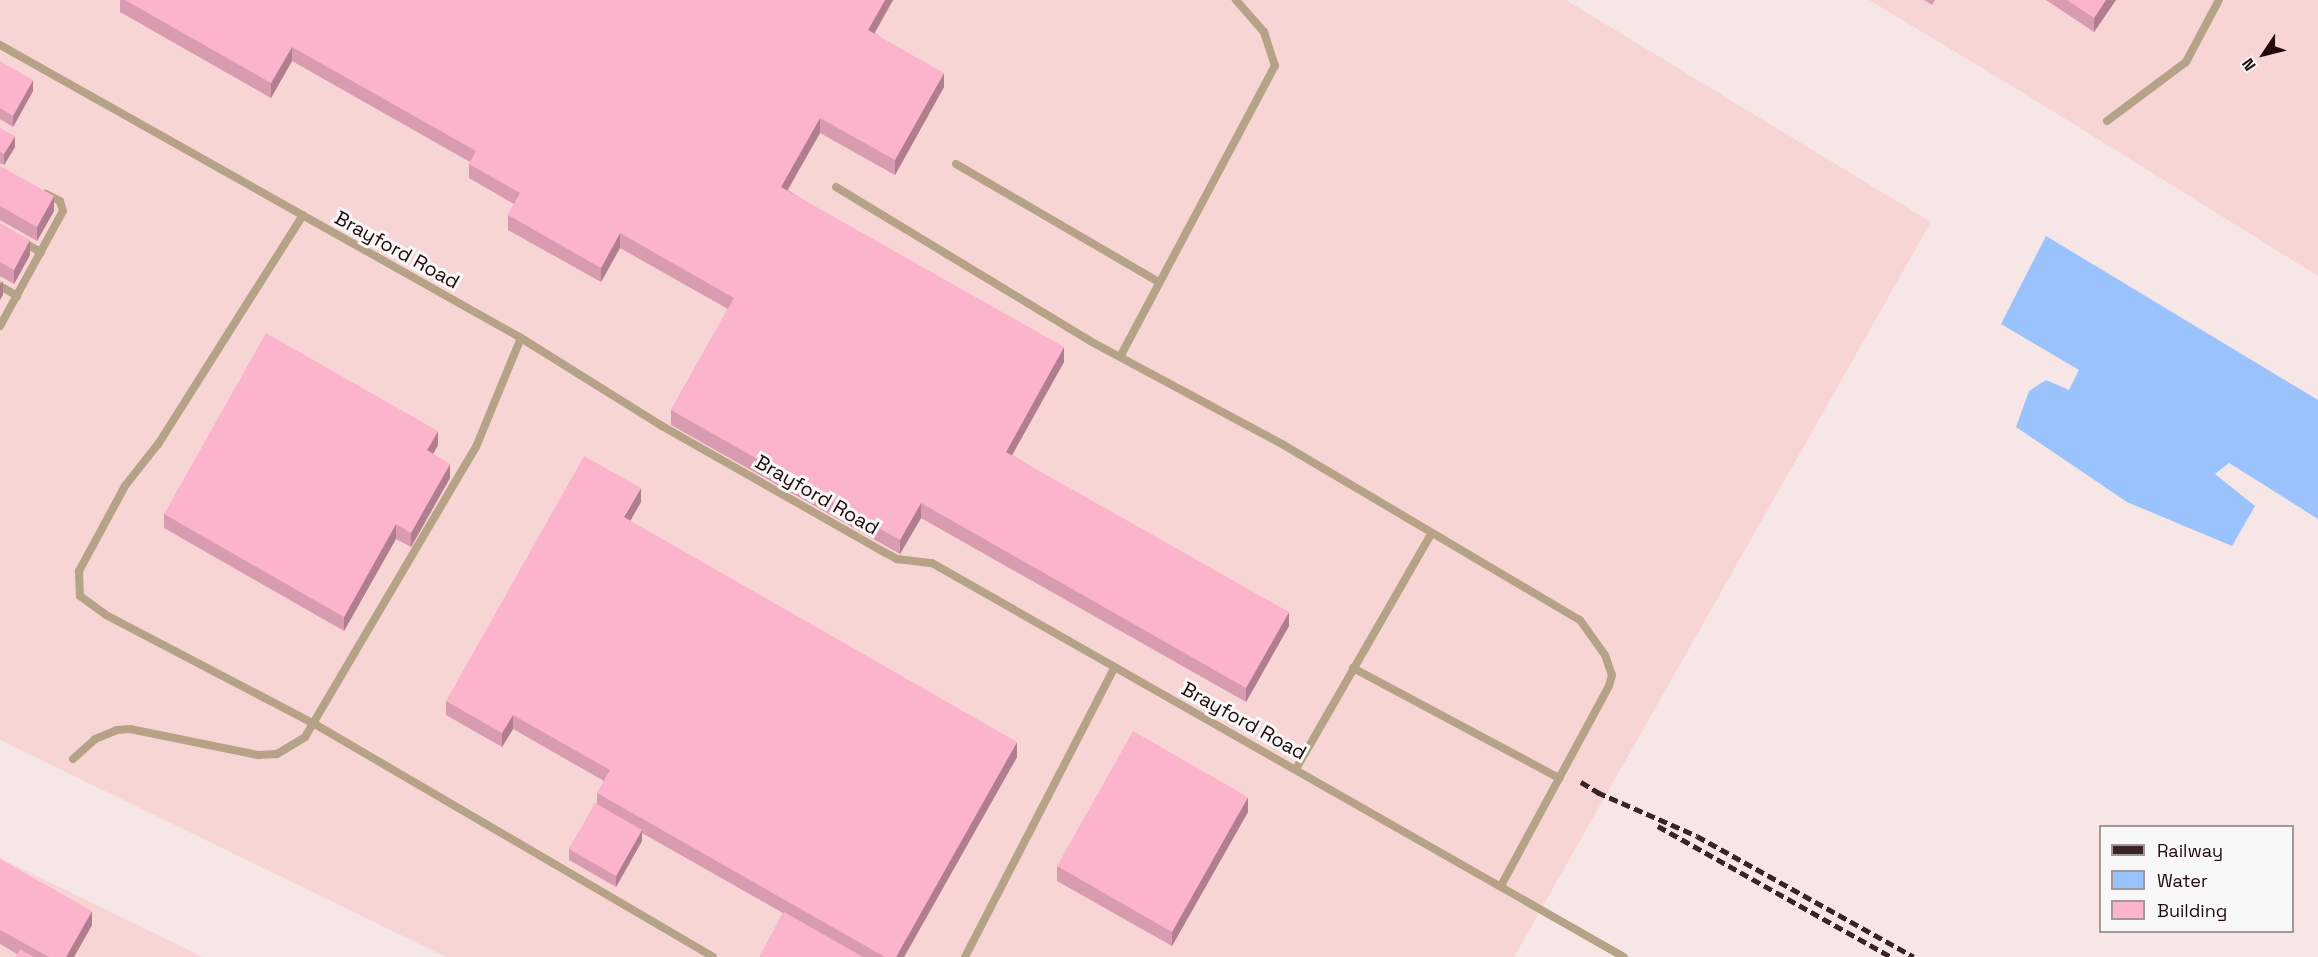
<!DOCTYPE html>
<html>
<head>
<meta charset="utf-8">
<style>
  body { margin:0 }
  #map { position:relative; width:2318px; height:957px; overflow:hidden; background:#f6e6e6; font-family:"Space Grotesk",sans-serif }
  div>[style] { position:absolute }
  .built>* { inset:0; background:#f8d5d5 }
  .water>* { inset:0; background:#9ac3fe }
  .service>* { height:8px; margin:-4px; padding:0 4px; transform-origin:4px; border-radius:4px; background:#b5a287 }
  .rail>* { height:4.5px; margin-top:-2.25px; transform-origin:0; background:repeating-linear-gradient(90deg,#3b2224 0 9px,transparent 0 13.5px) }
  .wall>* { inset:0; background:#d99baf }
  .shaded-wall>* { inset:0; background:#b07e8f }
  .building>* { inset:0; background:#fcb4cc }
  span { translate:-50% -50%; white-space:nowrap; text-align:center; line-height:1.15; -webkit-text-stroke:6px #f7f8f7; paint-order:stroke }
  .street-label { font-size:20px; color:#23090b }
  .legend { position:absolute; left:2099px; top:825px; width:195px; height:108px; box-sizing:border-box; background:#f7f8f7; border:2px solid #a29899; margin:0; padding:8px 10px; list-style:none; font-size:18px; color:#23090b }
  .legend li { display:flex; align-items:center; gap:12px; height:30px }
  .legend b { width:30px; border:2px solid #a29899 }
  .north { position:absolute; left:2234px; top:24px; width:60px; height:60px; -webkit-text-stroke:4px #f7f8f7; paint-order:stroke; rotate:235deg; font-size:16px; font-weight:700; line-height:24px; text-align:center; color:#23090b }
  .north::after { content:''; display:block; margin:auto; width:21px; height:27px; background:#23090b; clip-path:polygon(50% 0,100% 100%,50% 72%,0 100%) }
</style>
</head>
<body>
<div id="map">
  <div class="built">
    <div style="clip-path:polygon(0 0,1566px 0,1931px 222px,1514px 957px,446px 957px,0 740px)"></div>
    <div style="clip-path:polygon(1869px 0,2318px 0,2318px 276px,2030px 97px)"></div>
    <div style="clip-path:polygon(0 858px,203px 957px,0 957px)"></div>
  </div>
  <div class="water">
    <div style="clip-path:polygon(2046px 236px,2318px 400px,2318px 519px,2229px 463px,2215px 474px,2255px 506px,2232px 546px,2127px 502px,2016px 427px,2029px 391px,2046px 380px,2069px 390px,2079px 370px,2001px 324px)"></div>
  </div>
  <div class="service">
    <div style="left:0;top:45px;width:598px;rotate:29.35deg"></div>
    <div style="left:521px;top:338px;width:166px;rotate:32deg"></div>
    <div style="left:662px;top:426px;width:257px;rotate:29.6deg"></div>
    <div style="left:886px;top:553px;width:13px;rotate:29deg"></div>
    <div style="left:897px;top:559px;width:35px;rotate:7deg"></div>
    <div style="left:932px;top:563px;width:796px;rotate:29.66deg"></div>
    <div style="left:2107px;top:121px;width:99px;rotate:-36.8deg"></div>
    <div style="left:2186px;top:62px;width:70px;rotate:-62deg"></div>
    <div style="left:956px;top:164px;width:235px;rotate:30.2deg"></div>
    <div style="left:836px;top:187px;width:297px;rotate:31.2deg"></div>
    <div style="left:1090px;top:341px;width:218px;rotate:28.2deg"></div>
    <div style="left:1282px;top:444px;width:346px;rotate:30.6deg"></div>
    <div style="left:1580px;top:620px;width:43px;rotate:54.5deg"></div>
    <div style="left:1605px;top:655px;width:21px;rotate:71deg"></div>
    <div style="left:1612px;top:675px;width:11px;rotate:105deg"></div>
    <div style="left:1609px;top:686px;width:227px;rotate:118.4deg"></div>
    <div style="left:303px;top:215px;width:271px;rotate:122.3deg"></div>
    <div style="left:158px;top:444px;width:53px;rotate:128.2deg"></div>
    <div style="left:125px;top:486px;width:97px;rotate:118.4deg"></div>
    <div style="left:79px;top:571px;width:25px;rotate:88deg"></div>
    <div style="left:80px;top:596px;width:32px;rotate:36deg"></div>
    <div style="left:106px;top:615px;width:233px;rotate:27.6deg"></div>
    <div style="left:313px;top:723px;width:463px;rotate:30.3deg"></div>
    <div style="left:21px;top:241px;width:23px;rotate:29deg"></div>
    <div style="left:0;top:286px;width:20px;rotate:30deg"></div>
    <div style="left:0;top:326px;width:131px;rotate:-61.3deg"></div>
    <div style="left:63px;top:211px;width:10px;rotate:-107deg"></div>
    <div style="left:60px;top:201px;width:16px;rotate:-153deg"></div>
    <div style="left:1120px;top:357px;width:330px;rotate:-62deg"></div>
    <div style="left:1275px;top:66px;width:36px;rotate:-108deg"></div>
    <div style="left:1264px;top:32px;width:43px;rotate:-131.2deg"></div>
    <div style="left:1353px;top:668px;width:234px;rotate:28.1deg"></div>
    <div style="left:73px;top:759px;width:30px;rotate:-42deg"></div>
    <div style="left:95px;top:739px;width:24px;rotate:-22deg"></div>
    <div style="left:117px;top:730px;width:13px;rotate:-4deg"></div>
    <div style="left:130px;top:729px;width:131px;rotate:11.5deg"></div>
    <div style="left:258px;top:755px;width:19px;rotate:-3deg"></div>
    <div style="left:277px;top:754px;width:33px;rotate:-31deg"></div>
    <div style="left:305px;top:737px;width:337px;rotate:-59.5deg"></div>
    <div style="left:476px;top:447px;width:118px;rotate:-67.6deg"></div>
    <div style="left:1296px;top:769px;width:271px;rotate:-60.1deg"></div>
    <div style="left:965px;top:957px;width:326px;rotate:-62.7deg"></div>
  </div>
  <div class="rail">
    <div style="left:1581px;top:782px;width:26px;rotate:31deg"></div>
    <div style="left:1597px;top:792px;width:109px;rotate:23.7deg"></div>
    <div style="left:1697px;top:836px;width:248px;rotate:29.1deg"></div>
    <div style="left:1658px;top:826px;width:267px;rotate:29.3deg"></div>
  </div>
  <div class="wall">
    <div style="clip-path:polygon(120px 0,893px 0,875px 33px,944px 87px,895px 175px,820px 133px,788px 190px,1064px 362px,1012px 455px,1289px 626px,1246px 702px,921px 518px,900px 554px,671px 425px,671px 410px,728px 309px,620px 248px,601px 282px,508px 230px,508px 215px,514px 204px,469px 178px,469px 164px,470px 162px,292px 61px,271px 98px,120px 12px)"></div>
    <div style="clip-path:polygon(1924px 0,1935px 0,1932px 5px)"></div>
    <div style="clip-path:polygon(2046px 0,2116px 0,2094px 32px)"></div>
    <div style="clip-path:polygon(0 61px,33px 91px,13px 127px,0 119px)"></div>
    <div style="clip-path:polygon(0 128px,15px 147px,4px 165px,0 163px)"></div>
    <div style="clip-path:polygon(0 166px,54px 211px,37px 241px,0 220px)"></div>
    <div style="clip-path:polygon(0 223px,30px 255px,14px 284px,0 276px)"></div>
    <div style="clip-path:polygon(438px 445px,433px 454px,450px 478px,411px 547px,396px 539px,344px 631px,164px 528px,164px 514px)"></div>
    <div style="clip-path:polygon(641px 502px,630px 521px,1017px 757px,904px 957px,760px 957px,783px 913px,642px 833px,642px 841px,616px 887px,569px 860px,569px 849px,597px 804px,597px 793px,604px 781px,513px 729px,502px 747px,446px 715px,446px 701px)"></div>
    <div style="clip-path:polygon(1248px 812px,1172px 946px,1057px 881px,1057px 866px)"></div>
    <div style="clip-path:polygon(0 859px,92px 925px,74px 957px,16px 957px,17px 954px,0 944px)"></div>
  </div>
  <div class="shaded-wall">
    <div style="clip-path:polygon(885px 0,893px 0,868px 44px,868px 30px)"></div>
    <div style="clip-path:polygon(2106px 0,2116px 0,2094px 32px,2094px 18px)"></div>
    <div style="clip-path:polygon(292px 47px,292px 61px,271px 98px,271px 83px)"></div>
    <div style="clip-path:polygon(944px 73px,944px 87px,895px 175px,895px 160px)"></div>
    <div style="clip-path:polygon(33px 80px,33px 91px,13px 127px,13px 116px)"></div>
    <div style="clip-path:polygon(820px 118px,820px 133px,781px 201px,781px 187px)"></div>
    <div style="clip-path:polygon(15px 136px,15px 147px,4px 165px,4px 154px)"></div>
    <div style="clip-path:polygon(54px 196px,54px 211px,37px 241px,37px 227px)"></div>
    <div style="clip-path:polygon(620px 233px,620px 248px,601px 282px,601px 268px)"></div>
    <div style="clip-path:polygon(30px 240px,30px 255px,14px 284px,14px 270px)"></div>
    <div style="clip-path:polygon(3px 281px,3px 295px,0 300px,0 286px)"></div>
    <div style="clip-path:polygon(1064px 347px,1064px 362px,1006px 466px,1006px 452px)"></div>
    <div style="clip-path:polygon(438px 431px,438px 445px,427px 465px,427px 450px)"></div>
    <div style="clip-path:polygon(450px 464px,450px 478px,411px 547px,411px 533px)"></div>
    <div style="clip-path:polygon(641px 488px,641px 502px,624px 532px,624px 517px)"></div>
    <div style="clip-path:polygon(921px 503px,921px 518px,900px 554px,900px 540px)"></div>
    <div style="clip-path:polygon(396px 524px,396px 539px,344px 631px,344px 617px)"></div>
    <div style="clip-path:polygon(1289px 612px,1289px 626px,1246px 702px,1246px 688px)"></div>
    <div style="clip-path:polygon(513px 715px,513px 729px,502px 747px,502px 733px)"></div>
    <div style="clip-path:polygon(1017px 742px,1017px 757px,904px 957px,896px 957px)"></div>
    <div style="clip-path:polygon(1248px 797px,1248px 812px,1172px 946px,1172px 932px)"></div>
    <div style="clip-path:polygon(642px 830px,642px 841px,616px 887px,616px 876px)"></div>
    <div style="clip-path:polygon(92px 911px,92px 925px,74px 957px,66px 957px)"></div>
  </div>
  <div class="building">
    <div style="clip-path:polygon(125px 0,885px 0,868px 30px,944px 73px,895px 160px,820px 118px,781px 187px,1064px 347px,1006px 452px,1289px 612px,1246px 688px,921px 503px,900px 540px,671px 410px,734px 298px,620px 233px,601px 268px,508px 215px,520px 193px,469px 164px,476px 151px,292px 47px,271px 83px)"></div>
    <div style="clip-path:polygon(2067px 0,2106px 0,2094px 18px)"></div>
    <div style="clip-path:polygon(0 61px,33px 80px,13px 116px,0 108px)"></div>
    <div style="clip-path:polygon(0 128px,15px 136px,4px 154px,0 152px)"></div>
    <div style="clip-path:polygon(0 166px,54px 196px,37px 227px,0 206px)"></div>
    <div style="clip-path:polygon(0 223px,30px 240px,14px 270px,0 262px)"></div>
    <div style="clip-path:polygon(266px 333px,438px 431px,427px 450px,450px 464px,411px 533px,396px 524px,344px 617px,164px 514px)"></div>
    <div style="clip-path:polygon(584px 456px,641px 488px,624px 517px,1017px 742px,896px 957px,885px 957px,597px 793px,610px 770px,513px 715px,502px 733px,446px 701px)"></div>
    <div style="clip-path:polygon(1133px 731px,1248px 797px,1172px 932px,1057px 866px)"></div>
    <div style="clip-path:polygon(595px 803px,642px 830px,616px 876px,569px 849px)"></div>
    <div style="clip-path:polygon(0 859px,92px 911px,66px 957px,49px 957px,0 930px)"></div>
    <div style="clip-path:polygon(784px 912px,863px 957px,762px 957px,760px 955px)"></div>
    <div style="clip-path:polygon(20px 949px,34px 957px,16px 957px)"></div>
  </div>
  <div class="street-label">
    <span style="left:397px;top:250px;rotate:29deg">Brayford Road</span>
    <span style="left:817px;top:495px;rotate:30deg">Brayford Road</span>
    <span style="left:1244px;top:721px;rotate:29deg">Brayford Road</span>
  </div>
  <ul class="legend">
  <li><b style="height:8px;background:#3b2224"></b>Railway</li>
  <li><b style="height:16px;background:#9ac3fe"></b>Water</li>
  <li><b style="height:16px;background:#fcb4cc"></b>Building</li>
  </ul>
  <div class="north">N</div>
</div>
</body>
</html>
